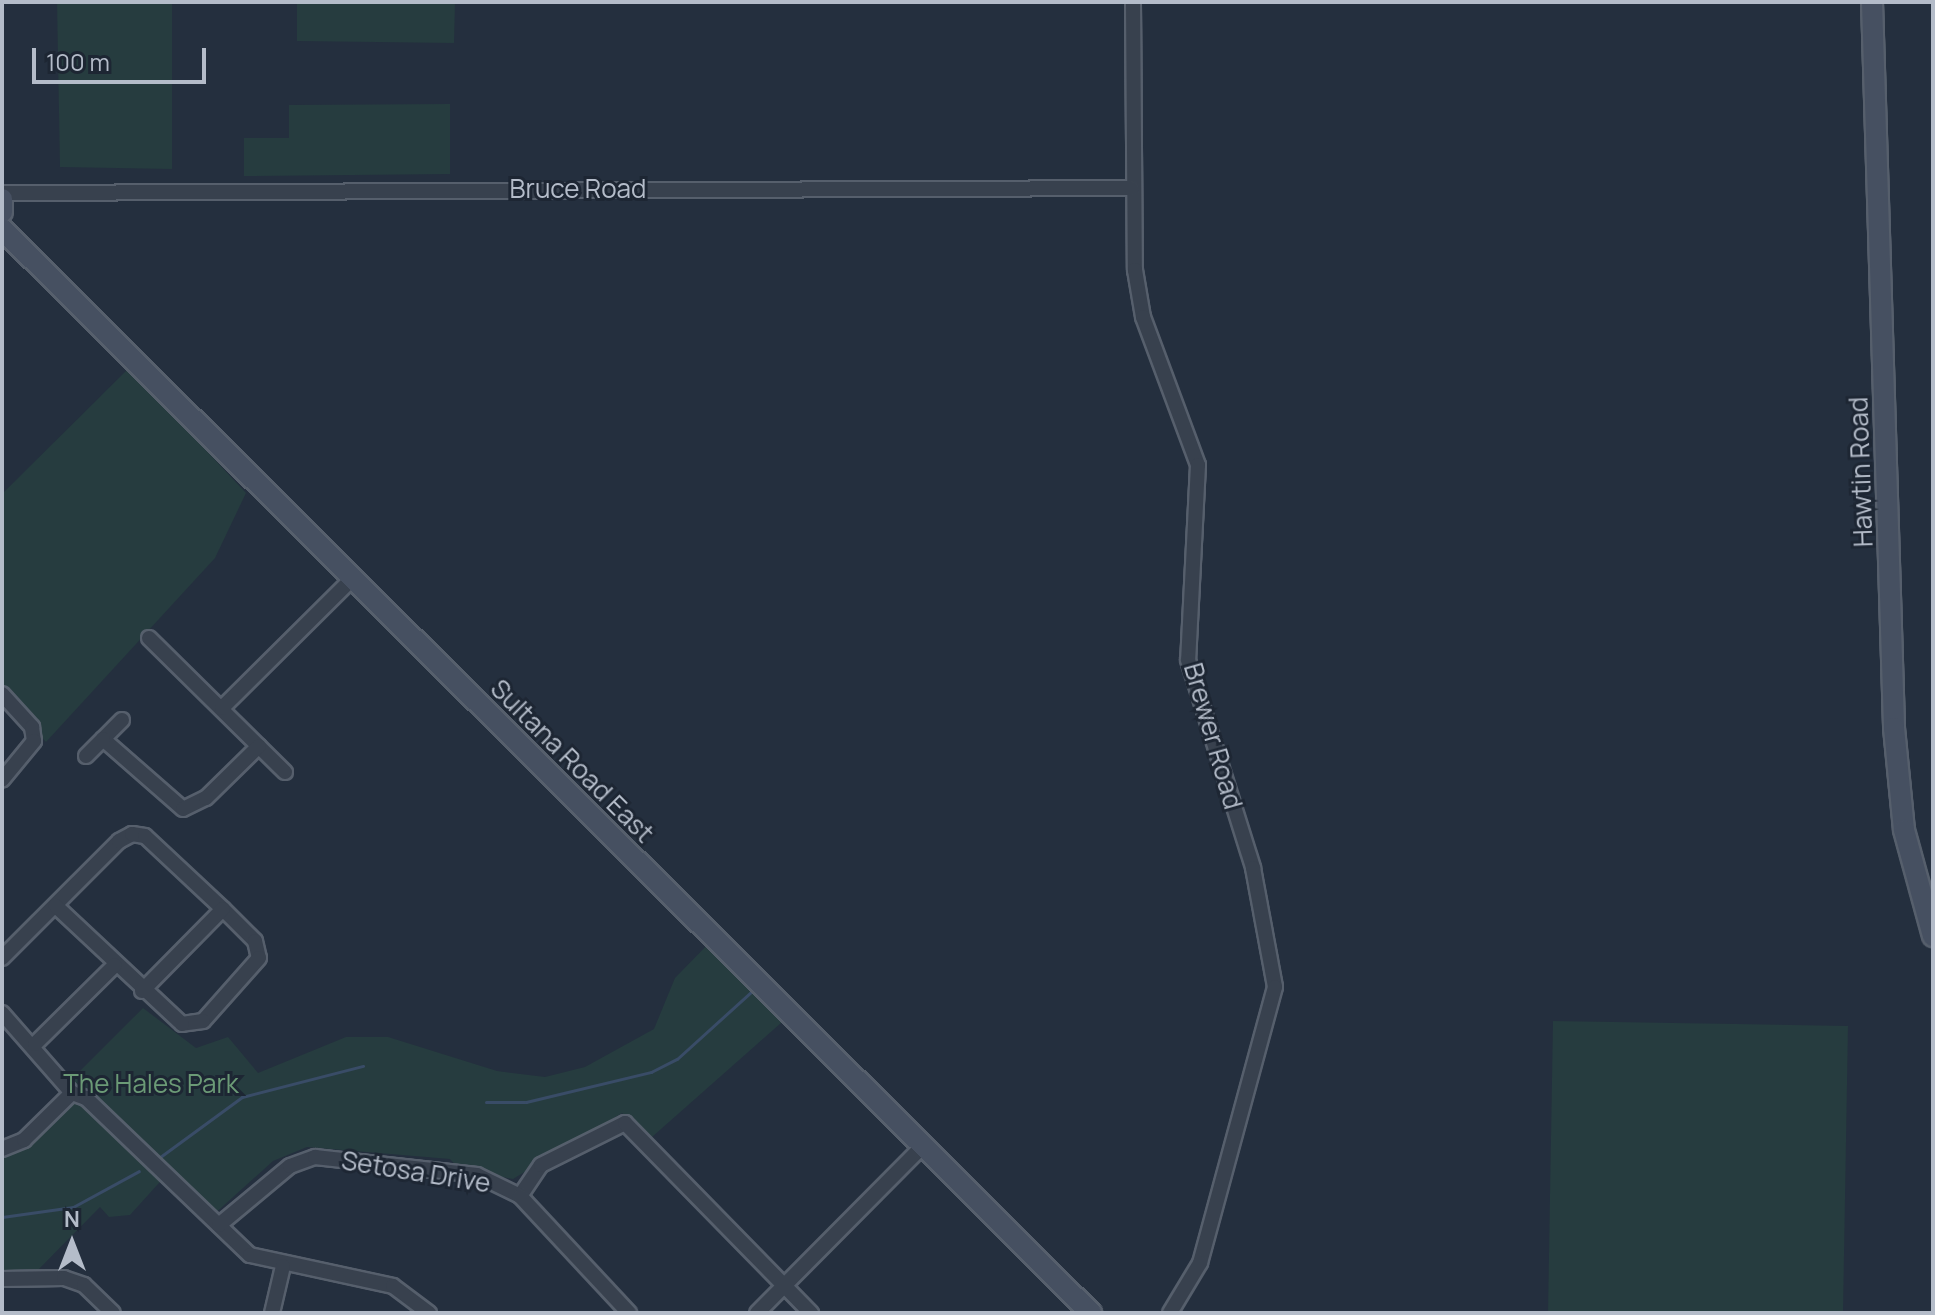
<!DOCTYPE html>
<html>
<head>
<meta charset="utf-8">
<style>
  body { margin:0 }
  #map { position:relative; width:1935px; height:1315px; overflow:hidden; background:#242f3e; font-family:Manrope,sans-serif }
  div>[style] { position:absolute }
  .green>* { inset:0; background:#263c3f }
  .stream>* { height:3px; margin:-1.5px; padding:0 1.5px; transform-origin:1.5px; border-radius:1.5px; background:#394c67 }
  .roads { filter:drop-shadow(2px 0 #565f6c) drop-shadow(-2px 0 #565f6c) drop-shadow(0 2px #565f6c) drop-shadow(0 -2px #565f6c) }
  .street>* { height:14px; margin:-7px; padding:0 7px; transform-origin:7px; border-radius:7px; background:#38414e }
  .secondary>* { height:20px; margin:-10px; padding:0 10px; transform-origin:10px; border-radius:10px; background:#465061 }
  span { translate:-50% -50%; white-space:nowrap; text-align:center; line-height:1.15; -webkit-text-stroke:6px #1d2633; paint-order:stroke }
  .street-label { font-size:26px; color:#b4bcc9 }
  .park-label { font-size:26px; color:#6b9a76 }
  .frame { position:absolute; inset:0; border:4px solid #b4bcc9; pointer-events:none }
  .north { position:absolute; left:32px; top:1203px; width:80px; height:80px; -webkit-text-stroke:6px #1d2633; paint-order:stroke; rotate:0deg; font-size:22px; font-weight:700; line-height:32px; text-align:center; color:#b4bcc9 }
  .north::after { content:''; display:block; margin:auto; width:28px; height:36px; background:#b4bcc9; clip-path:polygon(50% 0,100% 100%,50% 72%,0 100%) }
  .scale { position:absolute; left:32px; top:48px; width:174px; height:36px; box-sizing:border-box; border:4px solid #b4bcc9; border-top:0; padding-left:10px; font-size:24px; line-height:28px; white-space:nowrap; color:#b4bcc9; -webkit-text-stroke:6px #1d2633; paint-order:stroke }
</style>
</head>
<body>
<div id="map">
  <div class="green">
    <div style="clip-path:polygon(57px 2px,172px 2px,172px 169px,60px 167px)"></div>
    <div style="clip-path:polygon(297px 2px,455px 2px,454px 43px,297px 41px)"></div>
    <div style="clip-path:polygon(450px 104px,450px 174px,244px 176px,244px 138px,289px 138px,289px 105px)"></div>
    <div style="clip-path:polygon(129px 368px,246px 493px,215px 558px,46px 742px,2px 696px,2px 494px)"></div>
    <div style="clip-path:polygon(713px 939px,790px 1015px,652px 1137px,622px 1113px,513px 1179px,458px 1168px,450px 1159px,307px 1147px,273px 1161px,211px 1217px,168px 1173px,130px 1215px,109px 1217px,100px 1207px,38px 1270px,2px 1272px,2px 1149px,52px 1116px,69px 1082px,143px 1008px,196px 1048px,228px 1037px,258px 1073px,346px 1037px,388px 1037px,497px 1071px,545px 1077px,585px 1067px,654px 1029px,675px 978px)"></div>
    <div style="clip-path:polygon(1553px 1021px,1848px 1026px,1843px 1313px,1548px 1313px)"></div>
  </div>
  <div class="stream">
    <div style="left:486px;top:1102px;width:40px"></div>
    <div style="left:526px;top:1102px;width:129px;rotate:-13.5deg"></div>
    <div style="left:651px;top:1072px;width:29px;rotate:-27deg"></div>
    <div style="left:677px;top:1059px;width:103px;rotate:-42.2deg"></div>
    <div style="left:156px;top:1160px;width:107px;rotate:-36.2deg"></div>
    <div style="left:242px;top:1097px;width:125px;rotate:-14.4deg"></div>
    <div style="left:2px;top:1217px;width:72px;rotate:-8deg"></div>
    <div style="left:73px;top:1207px;width:75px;rotate:-28.6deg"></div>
  </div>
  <div class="roads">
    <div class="street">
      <div style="left:1133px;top:2px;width:268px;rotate:89.6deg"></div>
      <div style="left:1135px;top:270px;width:48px;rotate:80.3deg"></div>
      <div style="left:1143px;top:317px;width:158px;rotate:69.6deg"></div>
      <div style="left:1198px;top:465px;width:195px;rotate:92.9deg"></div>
      <div style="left:1188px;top:660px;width:218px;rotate:72.6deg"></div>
      <div style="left:1253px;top:868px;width:121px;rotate:79.5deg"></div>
      <div style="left:1275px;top:987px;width:286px;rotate:105.2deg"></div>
      <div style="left:1200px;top:1263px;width:58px;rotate:121deg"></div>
      <div style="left:2px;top:193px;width:1130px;rotate:-0.25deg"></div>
      <div style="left:149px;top:638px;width:191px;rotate:44.6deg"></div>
      <div style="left:2px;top:694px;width:45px;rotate:47.7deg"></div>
      <div style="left:32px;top:727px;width:14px;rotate:82deg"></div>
      <div style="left:34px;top:741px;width:50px;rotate:129.4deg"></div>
      <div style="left:222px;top:708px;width:186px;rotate:-44.8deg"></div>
      <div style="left:122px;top:720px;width:27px;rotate:135deg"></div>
      <div style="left:103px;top:739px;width:106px;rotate:41.2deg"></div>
      <div style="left:183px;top:809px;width:25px;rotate:-26deg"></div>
      <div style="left:206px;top:798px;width:74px;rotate:-44.5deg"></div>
      <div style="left:86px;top:756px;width:24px;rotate:-45deg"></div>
      <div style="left:2px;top:958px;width:165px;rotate:-45deg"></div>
      <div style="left:119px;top:841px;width:15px;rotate:-28deg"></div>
      <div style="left:132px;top:834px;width:13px;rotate:9deg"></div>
      <div style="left:145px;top:836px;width:107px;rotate:43.1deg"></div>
      <div style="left:223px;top:909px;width:45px;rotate:45deg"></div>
      <div style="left:255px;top:941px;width:17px;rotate:77deg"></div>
      <div style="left:259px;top:958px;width:84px;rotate:131.6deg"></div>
      <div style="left:203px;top:1021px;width:21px;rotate:172deg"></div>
      <div style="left:182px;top:1024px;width:173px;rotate:-136.9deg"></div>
      <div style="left:142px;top:991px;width:115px;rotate:-45.4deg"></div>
      <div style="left:2px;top:1013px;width:106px;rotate:48.8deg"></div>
      <div style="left:72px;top:1093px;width:15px;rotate:20deg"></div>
      <div style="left:86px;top:1098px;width:227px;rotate:43.8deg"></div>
      <div style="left:250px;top:1255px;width:146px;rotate:12.2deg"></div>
      <div style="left:393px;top:1286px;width:45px;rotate:36.9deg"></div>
      <div style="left:35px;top:1044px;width:112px;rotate:-44.6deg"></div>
      <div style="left:2px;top:1149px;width:24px;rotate:-22deg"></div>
      <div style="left:24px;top:1140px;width:67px;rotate:-44.4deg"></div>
      <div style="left:520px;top:1196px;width:37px;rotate:-56deg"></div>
      <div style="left:541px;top:1165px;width:94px;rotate:-26.6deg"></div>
      <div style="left:625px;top:1123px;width:266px;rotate:45.6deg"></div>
      <div style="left:219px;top:1225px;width:92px;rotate:-39.7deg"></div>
      <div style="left:290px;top:1166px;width:27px;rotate:-20deg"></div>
      <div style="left:315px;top:1157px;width:163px;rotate:6.3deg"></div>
      <div style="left:477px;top:1175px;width:48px;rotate:26deg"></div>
      <div style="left:520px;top:1196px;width:160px;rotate:47deg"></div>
      <div style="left:2px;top:1279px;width:62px;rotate:-0.9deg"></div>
      <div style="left:64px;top:1278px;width:21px;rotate:19deg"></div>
      <div style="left:84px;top:1285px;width:40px;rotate:44deg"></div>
      <div style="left:272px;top:1313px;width:48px;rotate:-76.8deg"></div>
      <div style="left:757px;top:1313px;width:234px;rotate:-45.2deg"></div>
    </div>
    <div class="secondary">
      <div style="left:1872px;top:2px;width:726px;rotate:88.26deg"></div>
      <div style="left:1894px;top:728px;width:102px;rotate:84.4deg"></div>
      <div style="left:1904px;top:830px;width:110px;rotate:74.7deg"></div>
      <div style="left:2px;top:199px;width:13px;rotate:90deg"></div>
      <div style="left:2px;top:229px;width:1537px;rotate:44.87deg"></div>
    </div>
  </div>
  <div class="street-label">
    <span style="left:578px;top:189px">Bruce Road</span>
    <span style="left:1861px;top:472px;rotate:-92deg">Hawtin Road</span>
    <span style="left:1213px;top:736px;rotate:74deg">Brewer Road</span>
    <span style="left:572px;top:761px;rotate:45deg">Sultana Road East</span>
    <span style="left:416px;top:1172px;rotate:9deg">Setosa Drive</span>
  </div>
  <div class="park-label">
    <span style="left:151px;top:1084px">The Hales Park</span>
  </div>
  <div class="frame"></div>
  <div class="north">N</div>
  <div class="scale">100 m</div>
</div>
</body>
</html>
